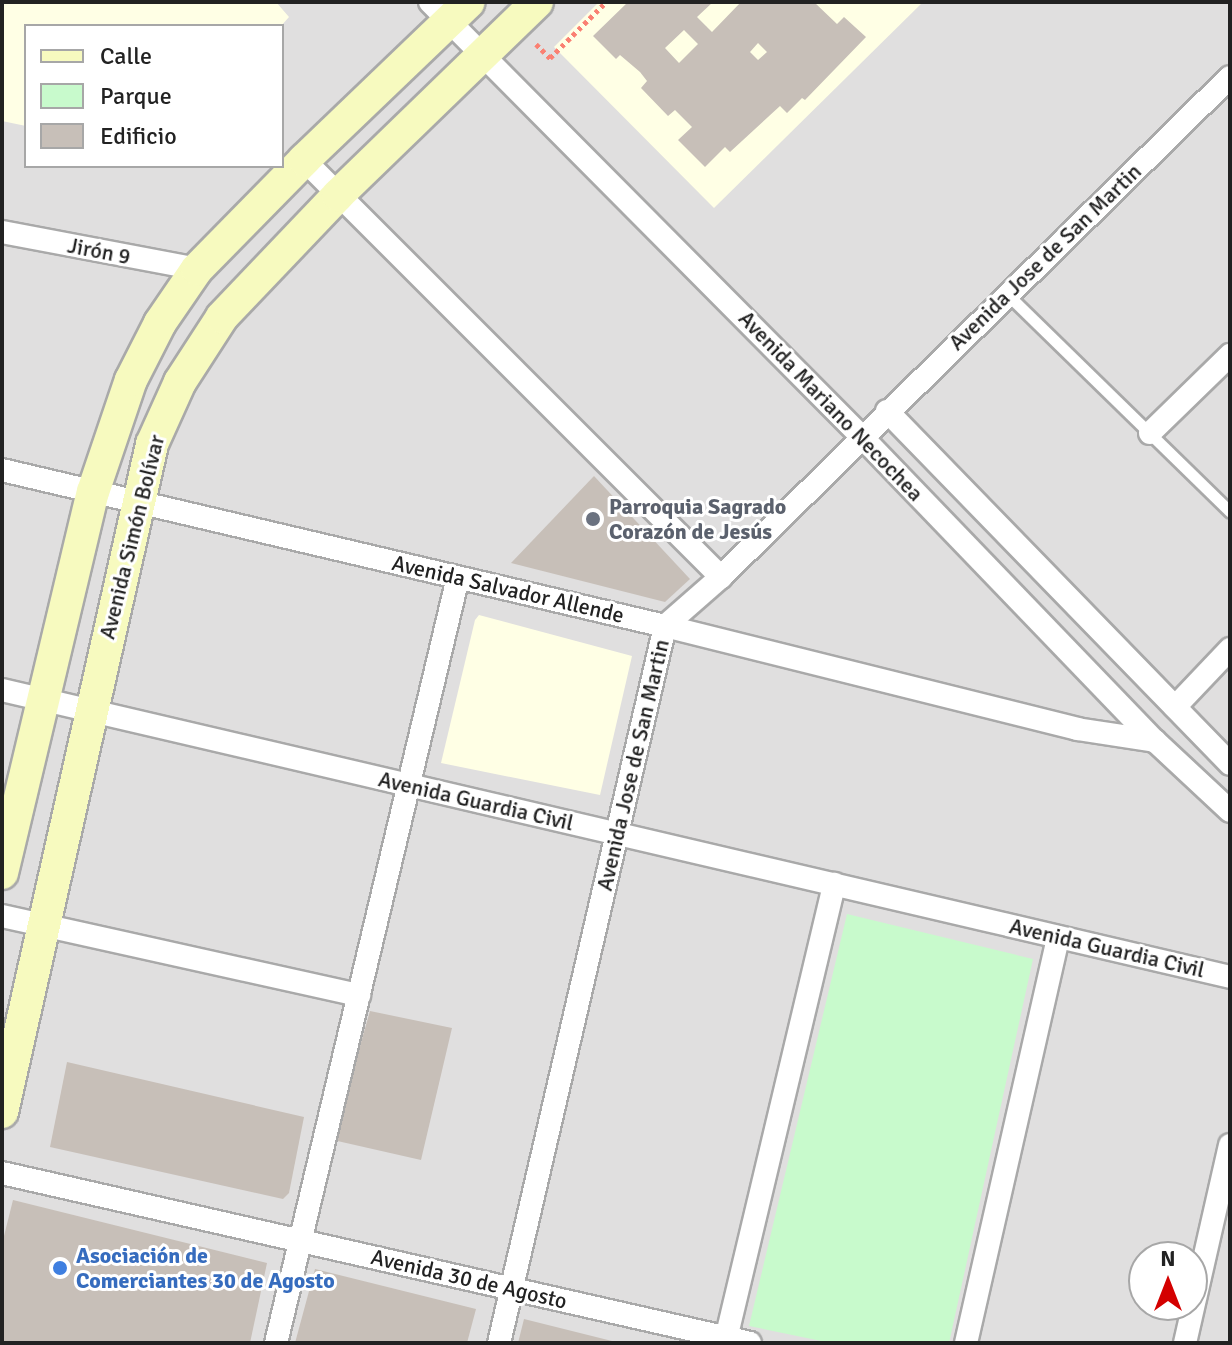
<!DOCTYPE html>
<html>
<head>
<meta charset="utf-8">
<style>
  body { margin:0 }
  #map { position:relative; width:1232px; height:1345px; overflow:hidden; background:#f2efe9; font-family:Signika,sans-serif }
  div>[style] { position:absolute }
  .residential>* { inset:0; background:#e0dfdf }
  .education>* { inset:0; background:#ffffe5 }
  .park>* { inset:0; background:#c8facc }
  .building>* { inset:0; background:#c7bfb8 }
  .path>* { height:5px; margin-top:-2.5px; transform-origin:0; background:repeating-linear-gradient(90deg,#fa8072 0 4px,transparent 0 8px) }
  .roads { filter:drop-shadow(2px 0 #a9a9a9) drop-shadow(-2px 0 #a9a9a9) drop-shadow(0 2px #a9a9a9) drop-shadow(0 -2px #a9a9a9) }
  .lane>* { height:11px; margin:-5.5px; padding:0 5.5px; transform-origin:5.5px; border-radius:5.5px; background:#fff }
  .street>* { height:22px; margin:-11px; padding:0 11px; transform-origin:11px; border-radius:11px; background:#fff }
  .secondary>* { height:32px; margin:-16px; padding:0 16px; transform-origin:16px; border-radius:16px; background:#f7fabf }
  .dots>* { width:22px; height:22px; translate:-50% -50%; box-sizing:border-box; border:4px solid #fff; border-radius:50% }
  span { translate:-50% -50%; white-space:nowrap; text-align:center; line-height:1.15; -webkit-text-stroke:6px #fff; paint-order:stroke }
  .street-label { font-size:22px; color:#222 }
  .worship-label { font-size:22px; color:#5b616d; font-weight:700 }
  .left { translate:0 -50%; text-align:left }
  .shop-label { font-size:22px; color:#366cbe; font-weight:700 }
  .frame { position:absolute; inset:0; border:4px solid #222; pointer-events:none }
  .legend { position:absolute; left:24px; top:24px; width:260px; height:144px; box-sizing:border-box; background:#fff; border:2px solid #a7a7a7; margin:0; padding:10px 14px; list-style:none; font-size:24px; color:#222 }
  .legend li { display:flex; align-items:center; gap:16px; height:40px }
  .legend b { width:40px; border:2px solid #a7a7a7 }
  .north { position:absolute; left:1128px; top:1241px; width:80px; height:80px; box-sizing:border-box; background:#fff; border:2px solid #a7a7a7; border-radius:50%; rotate:0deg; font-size:22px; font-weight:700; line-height:32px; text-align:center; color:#222 }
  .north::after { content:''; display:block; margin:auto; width:28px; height:36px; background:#d40000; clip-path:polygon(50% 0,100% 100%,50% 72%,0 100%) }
</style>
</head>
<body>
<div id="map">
  <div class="residential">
    <div style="clip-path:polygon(evenodd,2px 2px,1230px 2px,1230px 1343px,2px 1343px,2px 2px,26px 26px,282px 26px,282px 166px,26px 166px,26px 26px,2px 2px,1144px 1257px,1192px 1257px,1192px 1305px,1144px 1305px,1144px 1257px)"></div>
  </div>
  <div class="education">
    <div style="clip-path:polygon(2px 2px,276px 2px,289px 17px,281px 26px,26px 26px,26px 126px,2px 121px)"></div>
    <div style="clip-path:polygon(599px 2px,923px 2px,714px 208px,554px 47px)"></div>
    <div style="clip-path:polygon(479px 615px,632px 656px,600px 795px,441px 763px,475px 620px)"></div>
  </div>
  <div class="park">
    <div style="clip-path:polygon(847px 914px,1033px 959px,949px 1343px,831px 1343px,749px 1326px)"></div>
  </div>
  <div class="building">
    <div style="clip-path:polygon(evenodd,628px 2px,713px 2px,697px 17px,712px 32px,741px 2px,814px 2px,837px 24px,844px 17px,866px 37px,805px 100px,802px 98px,787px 113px,780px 106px,730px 152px,725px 147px,705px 167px,678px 140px,692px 127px,675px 110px,668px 116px,641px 88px,647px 81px,640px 72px,620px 55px,616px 59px,593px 36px,628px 2px,684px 30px,698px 44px,679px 63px,665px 48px,684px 30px,628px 2px,758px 43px,767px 52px,758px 60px,750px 52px,758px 43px)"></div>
    <div style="clip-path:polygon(594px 476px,690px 579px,665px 602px,511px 563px)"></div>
    <div style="clip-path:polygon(370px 1011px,452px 1028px,421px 1160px,333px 1140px)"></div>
    <div style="clip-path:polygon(67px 1062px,304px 1117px,289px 1193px,283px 1199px,50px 1147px)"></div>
    <div style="clip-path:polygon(13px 1200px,267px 1263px,250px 1343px,2px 1343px,2px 1244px)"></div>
    <div style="clip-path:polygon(315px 1269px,476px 1309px,467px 1343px,295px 1343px)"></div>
    <div style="clip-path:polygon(524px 1319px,616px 1342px,616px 1343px,518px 1343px)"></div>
  </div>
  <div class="path">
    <div style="left:536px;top:44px;width:20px;rotate:45deg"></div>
    <div style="left:550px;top:58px;width:79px;rotate:-45deg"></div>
  </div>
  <div class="roads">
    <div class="lane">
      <div style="left:1008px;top:295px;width:310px;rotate:44.3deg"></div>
    </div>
    <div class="street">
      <div style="left:430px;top:2px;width:613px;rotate:45.2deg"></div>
      <div style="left:862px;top:437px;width:422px;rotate:46.1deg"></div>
      <div style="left:1155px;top:741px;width:103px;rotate:43deg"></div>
      <div style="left:304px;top:160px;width:590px;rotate:45deg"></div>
      <div style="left:2px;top:232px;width:198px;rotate:10.7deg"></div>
      <div style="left:887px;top:411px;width:492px;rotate:45.8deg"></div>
      <div style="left:1150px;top:433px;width:112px;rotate:-44.3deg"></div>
      <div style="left:2px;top:470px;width:681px;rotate:13.24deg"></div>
      <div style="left:665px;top:626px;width:425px;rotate:14deg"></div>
      <div style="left:1077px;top:729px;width:79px;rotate:8.7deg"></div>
      <div style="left:2px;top:690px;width:1261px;rotate:13.15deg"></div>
      <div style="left:1175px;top:707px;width:80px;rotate:-46.5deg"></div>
      <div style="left:2px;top:916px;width:366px;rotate:12.5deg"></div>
      <div style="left:2px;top:1173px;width:767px;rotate:12.8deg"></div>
      <div style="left:276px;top:1343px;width:787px;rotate:-76.63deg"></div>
      <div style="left:499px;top:1343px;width:736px;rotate:-76.96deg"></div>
      <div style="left:665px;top:626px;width:74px;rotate:-41.2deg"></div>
      <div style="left:721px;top:577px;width:713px;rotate:-44.49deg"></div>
      <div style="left:725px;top:1343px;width:472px;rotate:-76.6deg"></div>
      <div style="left:966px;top:1343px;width:416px;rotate:-77.2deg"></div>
      <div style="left:1185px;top:1343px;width:203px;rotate:-77.2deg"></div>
    </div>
    <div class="secondary">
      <div style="left:2px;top:873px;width:392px;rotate:-76.6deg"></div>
      <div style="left:93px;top:492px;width:118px;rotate:-71.3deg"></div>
      <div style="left:131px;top:380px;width:64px;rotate:-63deg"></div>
      <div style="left:160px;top:323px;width:65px;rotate:-55.6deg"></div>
      <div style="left:197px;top:269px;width:153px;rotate:-45.5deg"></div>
      <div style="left:304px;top:160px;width:228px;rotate:-43.8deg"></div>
      <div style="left:2px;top:1112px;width:685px;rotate:-77.34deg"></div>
      <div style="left:152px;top:444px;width:68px;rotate:-65.7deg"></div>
      <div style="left:180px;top:382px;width:77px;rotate:-57.1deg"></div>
      <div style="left:222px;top:317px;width:168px;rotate:-46.4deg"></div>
      <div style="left:338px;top:195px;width:277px;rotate:-44.1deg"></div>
    </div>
  </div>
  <div class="dots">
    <div style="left:593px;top:519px;background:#6b7280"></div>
    <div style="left:60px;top:1268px;background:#3f7fe0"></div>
  </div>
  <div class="street-label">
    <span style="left:99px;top:251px;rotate:11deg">Jirón 9</span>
    <span style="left:1045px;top:257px;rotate:-44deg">Avenida Jose de San Martin</span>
    <span style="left:831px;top:406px;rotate:46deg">Avenida Mariano Necochea</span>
    <span style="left:132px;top:537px;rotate:-76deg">Avenida Simón Bolívar</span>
    <span style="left:508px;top:589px;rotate:13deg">Avenida Salvador Allende</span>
    <span style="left:633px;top:765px;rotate:-77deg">Avenida Jose de San Martin</span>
    <span style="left:476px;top:801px;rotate:13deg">Avenida Guardia Civil</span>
    <span style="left:1107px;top:948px;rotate:13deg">Avenida Guardia Civil</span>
    <span style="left:469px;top:1279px;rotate:13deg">Avenida 30 de Agosto</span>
  </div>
  <div class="worship-label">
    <span class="left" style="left:609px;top:519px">Parroquia Sagrado<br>Corazón de Jesús</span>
  </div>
  <div class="shop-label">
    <span class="left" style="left:76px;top:1268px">Asociación de<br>Comerciantes 30 de Agosto</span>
  </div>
  <div class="frame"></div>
  <ul class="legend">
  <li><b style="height:10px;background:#f7fabf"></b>Calle</li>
  <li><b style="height:22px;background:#c8facc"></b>Parque</li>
  <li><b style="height:22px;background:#c7bfb8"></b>Edificio</li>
  </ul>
  <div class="north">N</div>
</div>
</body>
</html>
